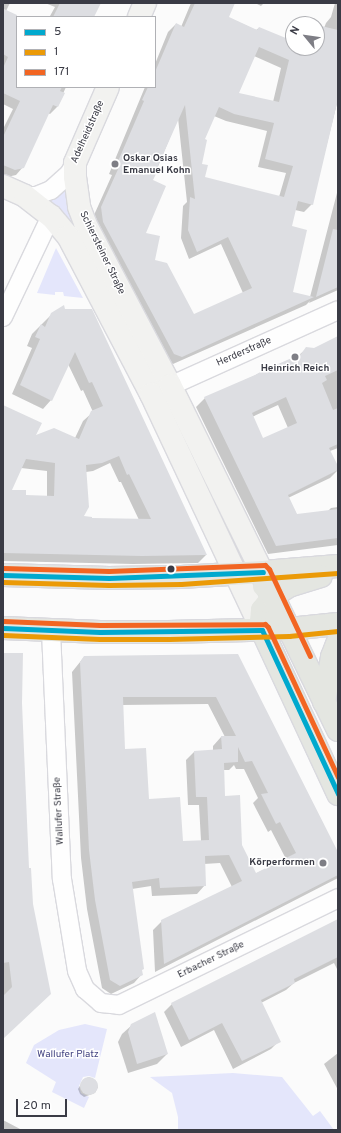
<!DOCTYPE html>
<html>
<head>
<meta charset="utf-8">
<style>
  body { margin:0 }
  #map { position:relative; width:341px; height:1133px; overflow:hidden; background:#fbfbfb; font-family:Overpass,sans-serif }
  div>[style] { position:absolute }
  .green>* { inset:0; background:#e4e6fb }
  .shadow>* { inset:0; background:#0003 }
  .building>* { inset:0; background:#dddee2 }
  .round { border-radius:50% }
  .roads { filter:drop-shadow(1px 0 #d9d9de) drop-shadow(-1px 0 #d9d9de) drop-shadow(0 1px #d9d9de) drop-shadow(0 -1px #d9d9de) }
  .street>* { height:18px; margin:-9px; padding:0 9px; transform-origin:9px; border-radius:9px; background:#fefefe }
  .secondary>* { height:22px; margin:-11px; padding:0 11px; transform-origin:11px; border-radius:11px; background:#f2f2f0 }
  .primary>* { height:22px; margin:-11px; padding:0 11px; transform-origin:11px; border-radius:11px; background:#e4e6e1 }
  .bus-1>* { height:5px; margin:-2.5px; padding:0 2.5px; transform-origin:2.5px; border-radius:2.5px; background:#00a9ce }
  .bus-2>* { height:5px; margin:-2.5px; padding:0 2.5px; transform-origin:2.5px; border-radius:2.5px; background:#eb9a07 }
  .bus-3>* { height:5px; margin:-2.5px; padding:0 2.5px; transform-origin:2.5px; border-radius:2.5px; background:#f26522 }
  .dots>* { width:11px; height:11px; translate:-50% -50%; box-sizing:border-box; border:2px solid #fff; border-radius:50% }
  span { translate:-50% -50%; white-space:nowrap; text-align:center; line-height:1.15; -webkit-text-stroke:3px #fff; paint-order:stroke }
  .street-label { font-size:10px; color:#3a3b45 }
  .poi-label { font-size:10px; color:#3a3b45; font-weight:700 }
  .left { translate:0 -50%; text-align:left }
  .right { translate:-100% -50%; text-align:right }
  .park-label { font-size:10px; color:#414281 }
  .frame { position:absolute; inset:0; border:4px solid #3a3b45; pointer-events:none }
  .legend { position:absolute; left:16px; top:16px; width:140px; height:72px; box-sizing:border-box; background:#fff; border:1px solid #b0b1b5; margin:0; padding:5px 7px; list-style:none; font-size:12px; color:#3a3b45 }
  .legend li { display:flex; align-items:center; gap:8px; height:20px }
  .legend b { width:20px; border:1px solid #b0b1b5 }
  .north { position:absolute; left:285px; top:16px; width:40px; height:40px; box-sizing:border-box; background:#fff; border:1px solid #b0b1b5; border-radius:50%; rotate:299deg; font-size:11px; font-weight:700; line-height:16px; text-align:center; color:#3a3b45 }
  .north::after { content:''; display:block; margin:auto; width:14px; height:18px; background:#7e7e85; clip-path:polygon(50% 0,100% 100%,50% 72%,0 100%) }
  .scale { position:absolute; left:16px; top:1099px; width:51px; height:18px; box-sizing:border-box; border:2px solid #3a3b45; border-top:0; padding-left:5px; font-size:12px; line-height:14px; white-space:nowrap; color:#3a3b45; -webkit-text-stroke:3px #fff; paint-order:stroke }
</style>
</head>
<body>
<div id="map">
  <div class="green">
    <div style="clip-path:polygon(66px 186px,79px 222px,69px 230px,44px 200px)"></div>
    <div style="clip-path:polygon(56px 248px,83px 298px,64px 296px,63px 292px,55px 292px,55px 295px,37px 293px)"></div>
    <div style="clip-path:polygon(85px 1024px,107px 1029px,95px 1078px,89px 1076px,83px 1077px,79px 1086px,81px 1093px,89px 1097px,84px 1108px,52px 1092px,56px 1082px,26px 1063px,34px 1045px,59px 1030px)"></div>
    <div style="clip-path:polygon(233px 1073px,282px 1077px,313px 1116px,320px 1111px,334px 1130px,178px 1130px,178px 1117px,172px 1093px,150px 1077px)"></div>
  </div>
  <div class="shadow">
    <div style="clip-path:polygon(3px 3px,10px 3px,6px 11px,19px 17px,17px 17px,17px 87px,66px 87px,57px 107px,50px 114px,48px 113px,23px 167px,16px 175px,7px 177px,3px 175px,3px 129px,13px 109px,3px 104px)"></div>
    <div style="clip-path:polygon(45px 3px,99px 3px,93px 17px,52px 17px,50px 16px,55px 7px)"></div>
    <div style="clip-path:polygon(evenodd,191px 3px,234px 3px,227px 17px,256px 30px,259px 28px,288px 40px,290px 30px,293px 26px,293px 48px,317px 48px,317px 26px,324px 28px,326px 23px,331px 17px,335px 3px,338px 3px,338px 99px,312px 204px,304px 212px,295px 210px,290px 226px,292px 293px,310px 297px,338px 189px,338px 290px,309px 303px,310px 301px,306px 305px,173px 364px,166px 361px,96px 230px,94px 215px,112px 175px,109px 174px,145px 87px,155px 87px,155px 64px,168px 32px,176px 24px,181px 27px,191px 3px,254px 56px,281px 68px,273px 102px,238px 94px,254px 56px,191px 3px,214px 116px,226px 121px,267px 131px,258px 167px,286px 173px,279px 197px,204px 178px,200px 165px,204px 140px,214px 116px,191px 3px,178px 118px,187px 202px,183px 206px,181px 238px,189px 259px,221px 244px,243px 293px,194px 315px,153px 261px,144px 233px,152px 181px,178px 118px)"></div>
    <div style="clip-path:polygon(255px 3px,264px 3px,261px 6px)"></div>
    <div style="clip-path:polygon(297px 22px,306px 24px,295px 24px)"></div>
    <div style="clip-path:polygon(evenodd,52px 314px,206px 555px,198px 563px,133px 564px,3px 561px,3px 408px,34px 437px,75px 438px,83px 421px,93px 412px,83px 390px,81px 391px,68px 364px,51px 400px,43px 409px,12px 394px,32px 348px,27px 346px,32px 334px,52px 314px,110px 463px,119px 482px,121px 482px,139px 520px,91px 519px,82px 517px,86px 472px,93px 471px,110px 463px,52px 314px,21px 468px,47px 471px,47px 497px,25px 496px,10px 491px,21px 468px)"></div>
    <div style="clip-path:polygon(evenodd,338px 338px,338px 448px,330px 451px,338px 470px,330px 478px,288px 498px,297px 515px,327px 512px,331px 508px,338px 507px,338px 545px,268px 554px,196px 407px,205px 398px,298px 356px,307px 348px,314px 349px,338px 338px,278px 405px,288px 428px,263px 440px,252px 417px,278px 405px)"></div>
    <div style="clip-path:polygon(3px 654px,21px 703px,28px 869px,32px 904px,3px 1038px)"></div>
    <div style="clip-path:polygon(evenodd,237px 655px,338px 854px,338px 878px,155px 972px,153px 930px,162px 921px,232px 887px,220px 863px,204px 864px,205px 885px,197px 894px,152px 896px,151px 886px,132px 889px,142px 974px,134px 983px,111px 994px,102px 988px,87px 909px,81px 858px,72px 672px,84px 657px,237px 655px,208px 704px,225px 737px,221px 737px,213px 746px,213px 751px,194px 752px,186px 760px,188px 805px,199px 805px,201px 841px,182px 842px,148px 800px,124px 750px,122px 705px,208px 704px,237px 655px,234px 765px,236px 769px,244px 769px,258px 798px,253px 803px,268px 832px,271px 830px,286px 859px,255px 874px,241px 845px,224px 797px,223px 770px,229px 770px,234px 765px)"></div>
    <div style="clip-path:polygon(338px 921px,338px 971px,334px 963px,294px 983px,286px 990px,261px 1003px,279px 1041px,271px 1049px,233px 1069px,214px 1030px,181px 1047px,164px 1012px,172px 1004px)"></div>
    <div style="clip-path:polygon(132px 1025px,167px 1054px,157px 1064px,128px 1073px,118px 1042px,122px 1034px)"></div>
    <div style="clip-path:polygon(338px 1053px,338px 1090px,324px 1064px)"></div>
    <div style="clip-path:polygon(89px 1077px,96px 1081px,98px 1087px,95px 1093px,84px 1097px,80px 1094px,78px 1089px,84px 1079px)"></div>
    <div style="clip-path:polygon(3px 1120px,22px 1130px,3px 1130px)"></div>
  </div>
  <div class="building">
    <div style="clip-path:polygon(60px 3px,101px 3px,94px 17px,53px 17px)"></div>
    <div style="clip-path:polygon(evenodd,195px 3px,235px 3px,229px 17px,257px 30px,259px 27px,293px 41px,293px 48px,317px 48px,317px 25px,338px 30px,338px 99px,313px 205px,298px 201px,292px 226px,307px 230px,293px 292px,314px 297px,182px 357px,174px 354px,103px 222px,101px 207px,119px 167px,116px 166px,144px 101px,142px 100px,148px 87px,155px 87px,155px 72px,176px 23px,184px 27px,195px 3px,259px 47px,289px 60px,279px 102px,239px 93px,259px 47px,195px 3px,185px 105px,195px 199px,190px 197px,188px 230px,197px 252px,228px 237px,252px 288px,194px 314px,167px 263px,155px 260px,160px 236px,146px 233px,166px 186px,153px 180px,159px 168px,157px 168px,185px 105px,195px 3px,219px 107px,234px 114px,274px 123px,265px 159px,293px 166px,284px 197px,205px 177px,208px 165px,202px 164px,207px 140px,205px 139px,219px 107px)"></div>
    <div style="clip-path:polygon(4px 9px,17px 15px,17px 87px,62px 87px,60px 91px,65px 93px,58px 107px,53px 105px,24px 168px,15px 170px,3px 165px,3px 137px,20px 101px,3px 93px,3px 68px,8px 57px,3px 54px)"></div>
    <div style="clip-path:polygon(333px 229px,338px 230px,338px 287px,316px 297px)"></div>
    <div style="clip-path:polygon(evenodd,64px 305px,65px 309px,92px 309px,207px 555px,142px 556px,3px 553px,3px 405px,42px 423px,36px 435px,54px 428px,79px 439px,91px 411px,103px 406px,92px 382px,89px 383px,75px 352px,52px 401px,20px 385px,40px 339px,35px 337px,41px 324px,45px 327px,51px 313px,64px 305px,119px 456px,127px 475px,129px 474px,151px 519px,92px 518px,92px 517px,84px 516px,89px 507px,86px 465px,102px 463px,119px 456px,64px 305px,26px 459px,55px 463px,54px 496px,26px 495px,26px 490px,12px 490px,26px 459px)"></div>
    <div style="clip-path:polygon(evenodd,338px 336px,338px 370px,325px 376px,327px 380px,322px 383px,333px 410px,338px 408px,338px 444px,329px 448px,338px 466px,338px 470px,288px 495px,297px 514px,338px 509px,338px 538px,276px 546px,204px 397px,255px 375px,275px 364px,278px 364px,301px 354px,306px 347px,314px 348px,338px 336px,286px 397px,297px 423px,263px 438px,252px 413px,286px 397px)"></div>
    <div style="clip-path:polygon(3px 653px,23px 653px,22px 703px,29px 868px,31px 868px,33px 904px,51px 994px,3px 1039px,3px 996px,12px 987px,9px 962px,3px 963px)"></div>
    <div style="clip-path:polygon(evenodd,238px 654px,338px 852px,338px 875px,164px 964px,161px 920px,242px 881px,229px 855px,205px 856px,206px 886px,160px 888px,159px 878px,132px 882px,144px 969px,142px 970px,143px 975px,120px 986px,110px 980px,95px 900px,89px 850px,80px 662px,84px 656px,238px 654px,123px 697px,216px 697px,236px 736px,221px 736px,222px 749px,194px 751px,196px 797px,207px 797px,209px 840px,183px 841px,180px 797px,149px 799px,146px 748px,125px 749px,123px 697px,238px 654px,238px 747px,245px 762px,252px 761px,268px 793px,261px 794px,276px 824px,280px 822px,296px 853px,256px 873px,242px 845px,240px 795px,225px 796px,224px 763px,238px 762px,238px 747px)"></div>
    <div style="clip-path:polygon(338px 919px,338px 957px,294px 979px,295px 983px,261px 1000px,281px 1042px,242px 1061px,222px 1023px,189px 1040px,171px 1003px)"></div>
    <div style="clip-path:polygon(155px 1012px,168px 1054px,137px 1064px,128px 1032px,131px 1024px)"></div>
    <div class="round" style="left:80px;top:1077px;width:18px;height:18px"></div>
  </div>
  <div class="roads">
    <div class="street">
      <div style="left:25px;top:196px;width:11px"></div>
      <div style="left:36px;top:196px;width:16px;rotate:-22deg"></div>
      <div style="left:51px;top:190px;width:24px;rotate:-42deg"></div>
      <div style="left:69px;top:174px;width:13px;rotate:-61deg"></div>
      <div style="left:3px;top:317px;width:112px;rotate:-64.6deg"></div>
      <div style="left:159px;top:391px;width:196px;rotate:-24.3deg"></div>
      <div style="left:51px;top:631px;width:248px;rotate:87.5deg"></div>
      <div style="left:62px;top:879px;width:93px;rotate:80.7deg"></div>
      <div style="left:77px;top:971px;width:20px;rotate:66deg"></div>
      <div style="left:85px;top:989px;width:21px;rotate:41deg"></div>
      <div style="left:101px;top:1003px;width:18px;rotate:6deg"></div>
      <div style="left:119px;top:1005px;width:244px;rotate:-26deg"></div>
    </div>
    <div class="secondary">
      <div style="left:139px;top:17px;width:15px;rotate:-67deg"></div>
      <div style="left:108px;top:87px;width:83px;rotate:113.5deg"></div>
      <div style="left:75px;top:163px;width:14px;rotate:90deg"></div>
      <div style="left:75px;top:177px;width:30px;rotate:82deg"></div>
      <div style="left:79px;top:207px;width:17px;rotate:69deg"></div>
      <div style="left:85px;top:223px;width:183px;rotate:62.3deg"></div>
      <div style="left:170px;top:385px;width:226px;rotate:63.8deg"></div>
      <div style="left:3px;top:186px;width:24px;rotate:24deg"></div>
      <div style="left:25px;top:196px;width:33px;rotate:38deg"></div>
      <div style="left:51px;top:216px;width:26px;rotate:50deg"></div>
      <div style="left:68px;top:236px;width:178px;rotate:62.3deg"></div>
      <div style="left:151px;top:394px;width:261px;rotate:64.8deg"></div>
    </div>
    <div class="primary">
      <div style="left:3px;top:575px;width:106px;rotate:1.6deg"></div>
      <div style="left:109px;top:578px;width:72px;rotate:-0.8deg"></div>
      <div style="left:181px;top:577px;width:82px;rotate:-3.5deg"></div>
      <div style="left:263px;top:572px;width:75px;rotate:-4.6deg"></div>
      <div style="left:321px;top:576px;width:34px;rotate:163deg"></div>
      <div style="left:289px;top:586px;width:19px;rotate:148deg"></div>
      <div style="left:273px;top:596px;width:18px;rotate:128deg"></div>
      <div style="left:262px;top:610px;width:12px;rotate:95deg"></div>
      <div style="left:261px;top:622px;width:8px;rotate:83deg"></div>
      <div style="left:262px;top:630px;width:181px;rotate:65.1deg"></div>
      <div style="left:264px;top:586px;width:13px;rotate:48deg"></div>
      <div style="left:273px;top:596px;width:149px;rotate:64.1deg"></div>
      <div style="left:3px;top:628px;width:97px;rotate:2.4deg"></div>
      <div style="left:100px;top:632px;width:69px"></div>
      <div style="left:169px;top:632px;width:120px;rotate:-1.4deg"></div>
      <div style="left:289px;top:629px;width:49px;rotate:-5.8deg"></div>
      <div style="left:324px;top:702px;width:46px;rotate:-79.9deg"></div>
      <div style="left:332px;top:657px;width:17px;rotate:-69deg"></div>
    </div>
  </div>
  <div class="bus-1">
    <div style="left:3px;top:575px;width:106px;rotate:1.6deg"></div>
    <div style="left:109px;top:578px;width:154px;rotate:-2.2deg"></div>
    <div style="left:3px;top:628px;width:97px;rotate:2.4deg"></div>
    <div style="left:100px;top:632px;width:162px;rotate:-0.7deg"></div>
    <div style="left:262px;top:630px;width:181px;rotate:65.1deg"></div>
  </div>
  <div class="bus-2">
    <div style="left:3px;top:582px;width:106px;rotate:1.6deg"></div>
    <div style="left:109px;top:585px;width:72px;rotate:-0.8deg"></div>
    <div style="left:181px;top:584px;width:157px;rotate:-4deg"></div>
    <div style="left:3px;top:635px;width:97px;rotate:2.4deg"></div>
    <div style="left:100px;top:639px;width:69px"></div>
    <div style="left:169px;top:639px;width:120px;rotate:-1.4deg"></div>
    <div style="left:289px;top:636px;width:49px;rotate:-5.8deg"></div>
  </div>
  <div class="bus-3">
    <div style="left:3px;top:568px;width:106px;rotate:1.6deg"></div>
    <div style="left:109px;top:571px;width:156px;rotate:-2.2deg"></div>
    <div style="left:265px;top:565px;width:6px;rotate:45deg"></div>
    <div style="left:269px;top:569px;width:96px;rotate:64.8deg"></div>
    <div style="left:3px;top:621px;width:97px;rotate:2.4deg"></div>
    <div style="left:100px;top:625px;width:165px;rotate:-0.3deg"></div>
    <div style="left:265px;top:624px;width:4px;rotate:45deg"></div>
    <div style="left:268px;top:627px;width:166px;rotate:65deg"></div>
  </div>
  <div class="dots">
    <div style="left:115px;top:164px;background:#7e7e85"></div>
    <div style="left:295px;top:357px;background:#7e7e85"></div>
    <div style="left:171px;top:569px;background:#3a3b45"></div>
    <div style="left:323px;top:863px;background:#7e7e85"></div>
  </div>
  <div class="street-label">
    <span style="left:88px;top:132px;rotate:-66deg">Adelheidstraße</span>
    <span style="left:102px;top:253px;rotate:64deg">Schiersteiner Straße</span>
    <span style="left:244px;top:352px;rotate:-24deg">Herderstraße</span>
    <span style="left:59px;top:811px;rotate:-93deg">Wallufer Straße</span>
    <span style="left:211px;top:960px;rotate:-26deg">Erbacher Straße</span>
  </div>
  <div class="poi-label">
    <span class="left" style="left:123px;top:164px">Oskar Osias<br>Emanuel Kohn</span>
    <span style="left:295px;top:369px">Heinrich Reich</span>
    <span class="right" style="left:315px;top:863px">Körperformen</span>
  </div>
  <div class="park-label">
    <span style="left:68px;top:1055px">Wallufer Platz</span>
  </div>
  <div class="frame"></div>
  <ul class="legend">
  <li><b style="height:5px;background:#00a9ce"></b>5</li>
  <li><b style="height:5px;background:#eb9a07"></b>1</li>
  <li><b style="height:5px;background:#f26522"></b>171</li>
  </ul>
  <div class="north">N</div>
  <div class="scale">20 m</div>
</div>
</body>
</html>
